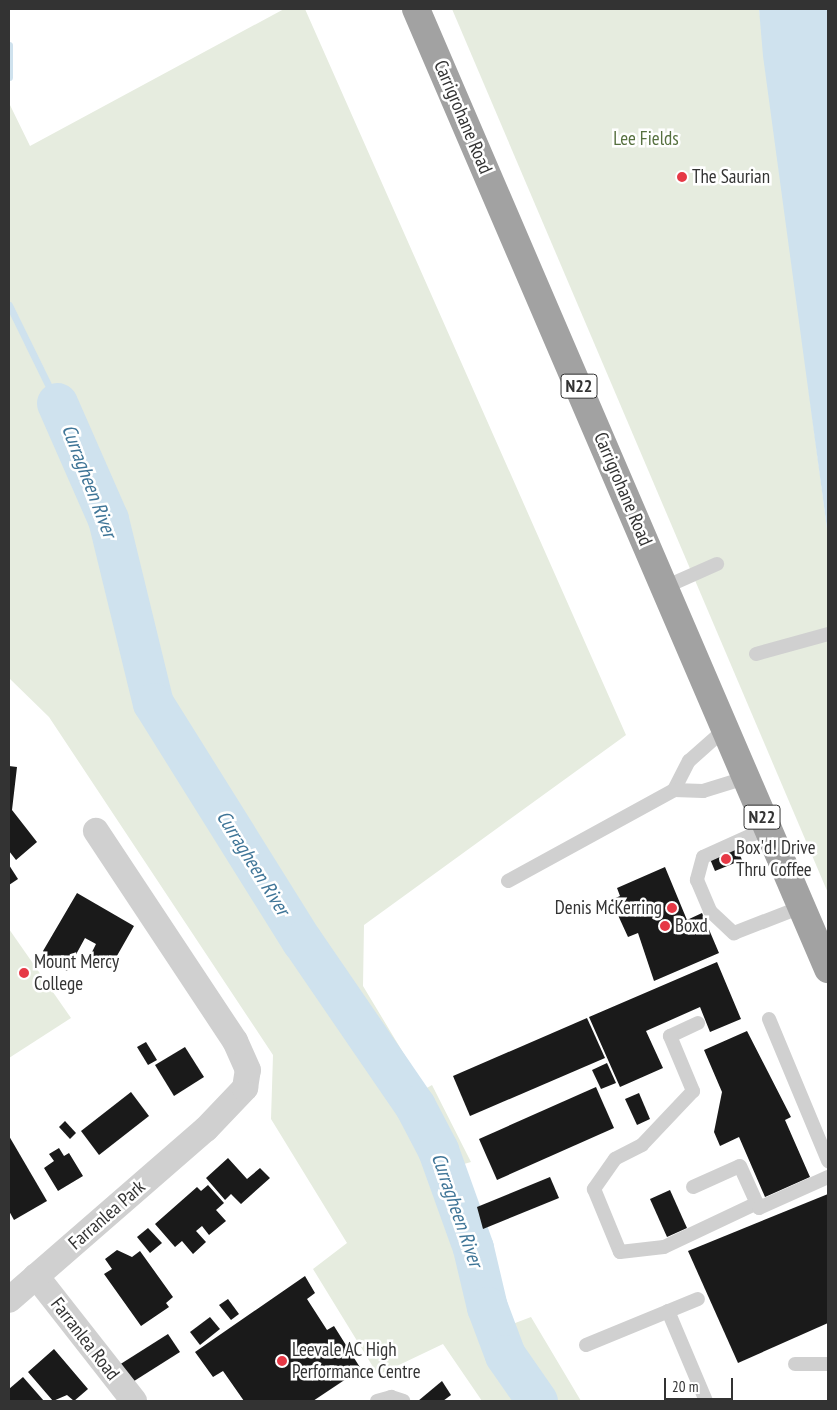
<!DOCTYPE html>
<html>
<head>
<meta charset="utf-8">
<style>
  body { margin:0 }
  #map { position:relative; width:837px; height:1410px; overflow:hidden; background:#fff; font-family:"PT Sans Narrow",sans-serif }
  div>[style] { position:absolute }
  .green>* { inset:0; background:#e6ecdf }
  .water>* { inset:0; background:#cfe2ee }
  .stream>* { height:7px; margin:-3.5px; padding:0 3.5px; transform-origin:3.5px; border-radius:3.5px; background:#cfe2ee }
  .river>* { height:41px; margin:-20.5px; padding:0 20.5px; transform-origin:20.5px; border-radius:20.5px; background:#cfe2ee }
  .building>* { inset:0; background:#1a1a1a }
  .service>* { height:14px; margin:-7px; padding:0 7px; transform-origin:7px; border-radius:7px; background:#d0d0d0 }
  .minor>* { height:26px; margin:-13px; padding:0 13px; transform-origin:13px; border-radius:13px; background:#d0d0d0 }
  .trunk>* { height:28px; margin:-14px; padding:0 14px; transform-origin:14px; border-radius:14px; background:#a2a2a2 }
  .dots>* { width:14px; height:14px; translate:-50% -50%; box-sizing:border-box; border:2px solid #fff; border-radius:50% }
  span { translate:-50% -50%; white-space:nowrap; text-align:center; line-height:1.15; -webkit-text-stroke:5px #fff; paint-order:stroke }
  .shield-label span { padding:1px 4px; background:#fff; border:1px solid; border-radius:4px; -webkit-text-stroke-width:0 }
  .shield-label { font-size:18px; color:#333; font-weight:700 }
  .street-label { font-size:19px; color:#333 }
  .park-label { font-size:19px; color:#56703f }
  .poi-label { font-size:19px; color:#333 }
  .left { translate:0 -50%; text-align:left }
  .right { translate:-100% -50%; text-align:right }
  .water-label { font-size:20px; color:#3f7597; font-style:italic }
  .frame { position:absolute; inset:0; border:10px solid #333; pointer-events:none }
  .scale { position:absolute; left:664px; top:1378px; width:69px; height:22px; box-sizing:border-box; border:2px solid #333; border-top:0; padding-left:6px; font-size:15px; line-height:18px; white-space:nowrap; color:#333; -webkit-text-stroke:4px #fff; paint-order:stroke }
</style>
</head>
<body>
<div id="map">
  <div class="green">
    <div style="clip-path:polygon(284px 9px,305px 9px,626px 735px,364px 925px,363px 986px,425px 1089px,432px 1085px,471px 1162px,464px 1164px,510px 1325px,531px 1317px,581px 1401px,482px 1401px,443px 1344px,378px 1375px,313px 1269px,347px 1243px,271px 1119px,273px 1055px,49px 717px,9px 678px,9px 103px,30px 146px)"></div>
    <div style="clip-path:polygon(452px 9px,759px 9px,828px 536px,828px 893px)"></div>
    <div style="clip-path:polygon(9px 929px,71px 1018px,9px 1058px)"></div>
  </div>
  <div class="water">
    <div style="clip-path:polygon(759px 9px,828px 9px,828px 536px,763px 56px)"></div>
  </div>
  <div class="stream">
    <div style="left:9px;top:45px;width:32px;rotate:90deg"></div>
    <div style="left:9px;top:305px;width:109px;rotate:63.9deg"></div>
  </div>
  <div class="river">
    <div style="left:57px;top:403px;width:127px;rotate:66.3deg"></div>
    <div style="left:108px;top:519px;width:189px;rotate:76.3deg"></div>
    <div style="left:153px;top:703px;width:281px;rotate:58deg"></div>
    <div style="left:302px;top:941px;width:200px;rotate:55.6deg"></div>
    <div style="left:415px;top:1106px;width:50px;rotate:62.4deg"></div>
    <div style="left:438px;top:1150px;width:104px;rotate:70.3deg"></div>
    <div style="left:473px;top:1248px;width:61px;rotate:76.7deg"></div>
    <div style="left:487px;top:1307px;width:51px;rotate:69.4deg"></div>
    <div style="left:505px;top:1355px;width:56px;rotate:55.2deg"></div>
  </div>
  <div class="building">
    <div style="clip-path:polygon(9px 766px,17px 767px,12px 810px,37px 842px,16px 860px,9px 851px)"></div>
    <div style="clip-path:polygon(737px 848px,742px 860px,715px 871px,710px 859px)"></div>
    <div style="clip-path:polygon(9px 865px,18px 879px,9px 885px)"></div>
    <div style="clip-path:polygon(665px 867px,687px 920px,702px 913px,719px 953px,654px 981px,638px 933px,628px 937px,611px 900px,620px 896px,617px 888px)"></div>
    <div style="clip-path:polygon(77px 893px,134px 926px,110px 968px,90px 956px,96px 944px,85px 938px,67px 971px,45px 958px,43px 951px)"></div>
    <div style="clip-path:polygon(717px 962px,741px 1019px,710px 1032px,700px 1007px,646px 1031px,663px 1068px,620px 1087px,589px 1017px)"></div>
    <div style="clip-path:polygon(587px 1018px,605px 1058px,470px 1116px,453px 1076px)"></div>
    <div style="clip-path:polygon(747px 1031px,791px 1117px,785px 1120px,810px 1177px,765px 1197px,739px 1137px,720px 1146px,714px 1132px,722px 1092px,704px 1050px)"></div>
    <div style="clip-path:polygon(146px 1042px,157px 1060px,148px 1065px,137px 1047px)"></div>
    <div style="clip-path:polygon(185px 1047px,204px 1077px,174px 1096px,155px 1065px)"></div>
    <div style="clip-path:polygon(607px 1063px,616px 1083px,601px 1089px,592px 1070px)"></div>
    <div style="clip-path:polygon(596px 1087px,614px 1128px,497px 1180px,479px 1139px)"></div>
    <div style="clip-path:polygon(131px 1092px,149px 1116px,99px 1155px,81px 1131px)"></div>
    <div style="clip-path:polygon(639px 1093px,650px 1119px,637px 1125px,625px 1099px)"></div>
    <div style="clip-path:polygon(65px 1121px,76px 1133px,70px 1139px,59px 1127px)"></div>
    <div style="clip-path:polygon(9px 1136px,47px 1201px,14px 1220px,9px 1211px)"></div>
    <div style="clip-path:polygon(59px 1148px,64px 1156px,69px 1153px,83px 1176px,58px 1191px,44px 1168px,54px 1161px,49px 1154px)"></div>
    <div style="clip-path:polygon(228px 1158px,247px 1179px,260px 1168px,270px 1178px,241px 1204px,231px 1194px,225px 1200px,206px 1178px)"></div>
    <div style="clip-path:polygon(550px 1177px,559px 1198px,483px 1229px,477px 1207px)"></div>
    <div style="clip-path:polygon(208px 1185px,224px 1203px,216px 1210px,226px 1221px,209px 1235px,202px 1226px,196px 1231px,206px 1242px,193px 1254px,182px 1241px,175px 1247px,155px 1224px,197px 1187px,201px 1191px)"></div>
    <div style="clip-path:polygon(670px 1190px,687px 1228px,667px 1237px,650px 1199px)"></div>
    <div style="clip-path:polygon(828px 1194px,828px 1323px,738px 1363px,688px 1251px)"></div>
    <div style="clip-path:polygon(148px 1228px,162px 1243px,150px 1253px,137px 1237px)"></div>
    <div style="clip-path:polygon(117px 1250px,132px 1257px,140px 1251px,173px 1297px,166px 1303px,169px 1307px,141px 1326px,104px 1274px,112px 1269px,105px 1259px)"></div>
    <div style="clip-path:polygon(305px 1276px,315px 1293px,307px 1299px,327px 1330px,334px 1326px,361px 1369px,313px 1401px,244px 1401px,223px 1371px,213px 1377px,195px 1352px)"></div>
    <div style="clip-path:polygon(228px 1299px,239px 1314px,231px 1320px,219px 1305px)"></div>
    <div style="clip-path:polygon(210px 1317px,220px 1329px,200px 1345px,190px 1332px)"></div>
    <div style="clip-path:polygon(168px 1334px,180px 1352px,131px 1383px,119px 1365px)"></div>
    <div style="clip-path:polygon(54px 1349px,88px 1389px,74px 1401px,67px 1395px,53px 1401px,28px 1372px)"></div>
    <div style="clip-path:polygon(23px 1377px,44px 1401px,9px 1401px,9px 1389px)"></div>
    <div style="clip-path:polygon(442px 1381px,451px 1395px,443px 1401px,418px 1401px)"></div>
  </div>
  <div class="service">
    <div style="left:665px;top:587px;width:57px;rotate:-23.9deg"></div>
    <div style="left:756px;top:654px;width:75px;rotate:-15.5deg"></div>
    <div style="left:674px;top:790px;width:33px;rotate:-63deg"></div>
    <div style="left:689px;top:761px;width:48px;rotate:-41.6deg"></div>
    <div style="left:767px;top:828px;width:70px;rotate:155.6deg"></div>
    <div style="left:703px;top:857px;width:24px;rotate:105deg"></div>
    <div style="left:697px;top:880px;width:34px;rotate:67deg"></div>
    <div style="left:710px;top:911px;width:33px;rotate:43deg"></div>
    <div style="left:734px;top:933px;width:72px;rotate:-21.2deg"></div>
    <div style="left:508px;top:881px;width:189px;rotate:-28.7deg"></div>
    <div style="left:674px;top:790px;width:29px;rotate:2deg"></div>
    <div style="left:703px;top:791px;width:44px;rotate:-17.2deg"></div>
    <div style="left:769px;top:1019px;width:154px;rotate:67.4deg"></div>
    <div style="left:698px;top:1023px;width:31px;rotate:155deg"></div>
    <div style="left:670px;top:1036px;width:60px;rotate:67.3deg"></div>
    <div style="left:693px;top:1091px;width:74px;rotate:133.4deg"></div>
    <div style="left:642px;top:1145px;width:30px;rotate:153deg"></div>
    <div style="left:615px;top:1159px;width:37px;rotate:125deg"></div>
    <div style="left:594px;top:1189px;width:68px;rotate:67.6deg"></div>
    <div style="left:620px;top:1252px;width:44px;rotate:-6.5deg"></div>
    <div style="left:664px;top:1247px;width:103px;rotate:-25.3deg"></div>
    <div style="left:693px;top:1187px;width:51px;rotate:-24.1deg"></div>
    <div style="left:740px;top:1166px;width:46px;rotate:65.7deg"></div>
    <div style="left:759px;top:1208px;width:76px;rotate:-24.2deg"></div>
    <div style="left:668px;top:1311px;width:98px;rotate:67.1deg"></div>
    <div style="left:586px;top:1345px;width:121px;rotate:-22.3deg"></div>
    <div style="left:795px;top:1364px;width:33px"></div>
    <div style="left:377px;top:1401px;width:15px;rotate:-16deg"></div>
    <div style="left:391px;top:1397px;width:13px;rotate:18deg"></div>
  </div>
  <div class="minor">
    <div style="left:36px;top:1276px;width:159px;rotate:51.9deg"></div>
    <div style="left:9px;top:1300px;width:261px;rotate:-41deg"></div>
    <div style="left:206px;top:1129px;width:57px;rotate:-46.4deg"></div>
    <div style="left:245px;top:1088px;width:18px;rotate:-81deg"></div>
    <div style="left:248px;top:1070px;width:32px;rotate:-114deg"></div>
    <div style="left:235px;top:1041px;width:252px;rotate:-123.5deg"></div>
  </div>
  <div class="trunk">
    <div style="left:416px;top:9px;width:1045px;rotate:66.77deg"></div>
  </div>
  <div class="dots">
    <div style="left:682px;top:177px;background:#e63946"></div>
    <div style="left:726px;top:859px;background:#e63946"></div>
    <div style="left:672px;top:908px;background:#e63946"></div>
    <div style="left:665px;top:926px;background:#e63946"></div>
    <div style="left:24px;top:973px;background:#e63946"></div>
    <div style="left:282px;top:1361px;background:#e63946"></div>
  </div>
  <div class="shield-label">
    <span style="left:579px;top:386px">N22</span>
    <span style="left:762px;top:817px">N22</span>
  </div>
  <div class="street-label">
    <span style="left:463px;top:117px;rotate:67deg">Carrigrohane Road</span>
    <span style="left:623px;top:489px;rotate:67deg">Carrigrohane Road</span>
    <span style="left:107px;top:1215px;rotate:-41deg">Farranlea Park</span>
    <span style="left:85px;top:1339px;rotate:52deg">Farranlea Road</span>
  </div>
  <div class="park-label">
    <span style="left:646px;top:139px">Lee Fields</span>
  </div>
  <div class="poi-label">
    <span class="left" style="left:692px;top:177px">The Saurian</span>
    <span class="left" style="left:736px;top:859px">Box'd! Drive<br>Thru Coffee</span>
    <span class="right" style="left:662px;top:908px">Denis McKerring</span>
    <span class="left" style="left:675px;top:926px">Boxd</span>
    <span class="left" style="left:34px;top:973px">Mount Mercy<br>College</span>
    <span class="left" style="left:292px;top:1361px">Leevale AC High<br>Performance Centre</span>
  </div>
  <div class="water-label">
    <span style="left:89px;top:481px;rotate:69deg">Curragheen River</span>
    <span style="left:253px;top:863px;rotate:58deg">Curragheen River</span>
    <span style="left:457px;top:1210px;rotate:71deg">Curragheen River</span>
  </div>
  <div class="frame"></div>
  <div class="scale">20 m</div>
</div>
</body>
</html>
